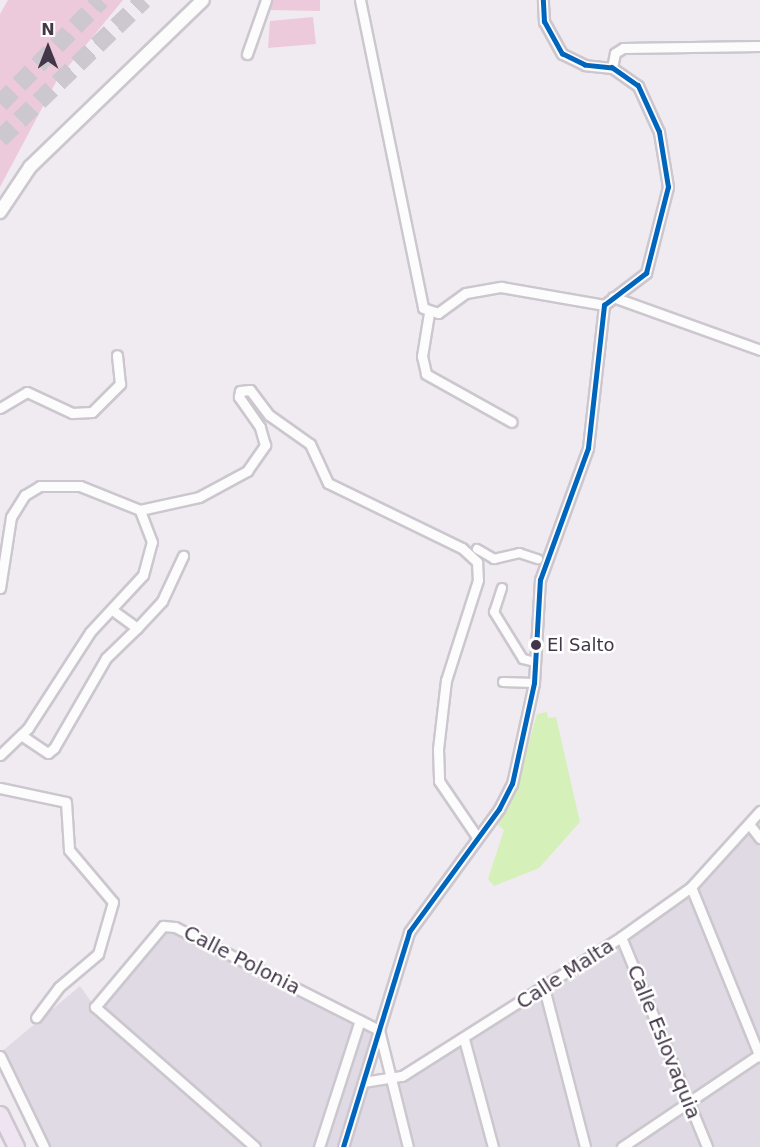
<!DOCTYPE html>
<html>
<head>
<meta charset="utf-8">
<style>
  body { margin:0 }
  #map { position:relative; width:760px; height:1147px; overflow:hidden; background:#f0ebf1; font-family:"DejaVu Sans",sans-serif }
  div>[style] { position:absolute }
  .industrial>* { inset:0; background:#e0dae4 }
  .green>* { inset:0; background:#edcadb }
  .water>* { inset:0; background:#d5f1b9 }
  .motorway-tunnel>* { height:18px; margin-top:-9px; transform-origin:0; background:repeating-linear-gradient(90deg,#cdc7cf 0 18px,transparent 0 27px) }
  .roads { filter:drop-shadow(2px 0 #ccc7ce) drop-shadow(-2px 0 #ccc7ce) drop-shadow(0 2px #ccc7ce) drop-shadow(0 -2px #ccc7ce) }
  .pedestrian>* { height:8px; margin:-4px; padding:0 4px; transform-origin:4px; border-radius:4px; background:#fdfcfd }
  .minor>* { height:9px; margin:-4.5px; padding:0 4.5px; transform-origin:4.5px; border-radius:4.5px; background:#fdfcfd }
  .tertiary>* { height:12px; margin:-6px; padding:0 6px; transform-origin:6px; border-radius:6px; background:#fdfcfd }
  .primary>* { height:15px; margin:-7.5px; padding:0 7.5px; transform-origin:7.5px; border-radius:7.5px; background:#efe4f1 }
  .bus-1>* { height:4.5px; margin:-2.25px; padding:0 2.25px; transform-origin:2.25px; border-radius:2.25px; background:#0065bd }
  .dots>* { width:16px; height:16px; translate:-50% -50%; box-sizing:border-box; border:3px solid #fff; border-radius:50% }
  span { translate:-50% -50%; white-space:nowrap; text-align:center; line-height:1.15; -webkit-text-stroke:5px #fff; paint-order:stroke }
  .bus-label { font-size:18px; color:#433648 }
  .left { translate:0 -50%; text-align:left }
  .street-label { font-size:20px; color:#433648 }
  .north { position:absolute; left:18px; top:18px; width:60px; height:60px; -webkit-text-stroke:4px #fff; paint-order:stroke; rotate:0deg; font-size:16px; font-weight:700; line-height:24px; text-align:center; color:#433648 }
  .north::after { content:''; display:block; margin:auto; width:21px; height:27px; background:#433648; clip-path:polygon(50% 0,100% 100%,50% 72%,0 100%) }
</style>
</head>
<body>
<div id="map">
  <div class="industrial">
    <div style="clip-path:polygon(760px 811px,760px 1147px,44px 1147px,0 1053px,80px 986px,95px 1007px,154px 931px,175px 927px,379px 1030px,363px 1082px,390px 1080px,691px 887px)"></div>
  </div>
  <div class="green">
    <div style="clip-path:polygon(8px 0,123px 0,57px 80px,0 187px,0 14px)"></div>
    <div style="clip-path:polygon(271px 0,320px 0,320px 11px,268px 10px)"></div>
    <div style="clip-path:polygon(313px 17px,316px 44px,268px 48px,270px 21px)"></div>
  </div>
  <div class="water">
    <div style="clip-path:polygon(547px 712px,548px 718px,556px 717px,580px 822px,539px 868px,494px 886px,488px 879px,504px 830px,498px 825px,515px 791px,537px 714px)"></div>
  </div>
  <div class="motorway-tunnel">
    <div style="left:0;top:104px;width:145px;rotate:-45.8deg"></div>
    <div style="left:0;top:139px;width:200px;rotate:-44deg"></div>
  </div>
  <div class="roads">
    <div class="pedestrian">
      <div style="left:477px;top:549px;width:20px;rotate:30deg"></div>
      <div style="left:494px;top:559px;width:26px;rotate:-13deg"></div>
      <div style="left:519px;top:553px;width:20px;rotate:18deg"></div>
      <div style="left:502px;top:588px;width:25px;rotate:108deg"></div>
      <div style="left:494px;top:612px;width:55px;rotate:58.3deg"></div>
      <div style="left:523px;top:659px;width:9px;rotate:13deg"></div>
      <div style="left:503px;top:682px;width:31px;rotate:2deg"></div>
    </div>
    <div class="minor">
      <div style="left:360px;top:0;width:314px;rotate:78.4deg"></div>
      <div style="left:423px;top:308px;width:16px;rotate:18deg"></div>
      <div style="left:438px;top:313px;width:34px;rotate:-36deg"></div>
      <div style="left:466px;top:293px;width:36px;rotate:-10deg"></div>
      <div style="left:501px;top:287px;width:105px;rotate:9.9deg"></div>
      <div style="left:247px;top:54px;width:57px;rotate:-70.6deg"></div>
      <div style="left:612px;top:68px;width:15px;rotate:-79deg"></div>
      <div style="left:615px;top:53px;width:9px;rotate:-32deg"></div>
      <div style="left:623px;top:48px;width:137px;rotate:-0.8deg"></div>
      <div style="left:613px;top:297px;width:156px;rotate:19.8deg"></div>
      <div style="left:429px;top:313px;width:44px;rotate:99.2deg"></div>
      <div style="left:422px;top:356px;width:18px;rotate:77deg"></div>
      <div style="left:426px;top:374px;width:98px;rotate:29.2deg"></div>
      <div style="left:0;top:408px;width:31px;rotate:-31deg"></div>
      <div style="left:27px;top:392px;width:50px;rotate:25deg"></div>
      <div style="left:72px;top:413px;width:20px;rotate:-3deg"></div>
      <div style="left:92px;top:412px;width:40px;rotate:-45deg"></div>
      <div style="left:120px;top:384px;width:29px;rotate:-96deg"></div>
      <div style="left:0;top:588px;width:72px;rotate:-81.2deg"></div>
      <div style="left:11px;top:517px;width:26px;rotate:-58deg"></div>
      <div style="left:25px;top:495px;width:17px;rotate:-31deg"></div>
      <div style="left:40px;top:486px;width:40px"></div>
      <div style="left:80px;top:486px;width:65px;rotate:21.8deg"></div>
      <div style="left:140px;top:510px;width:60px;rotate:-12.4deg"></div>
      <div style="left:199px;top:497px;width:55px;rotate:-28.4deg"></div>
      <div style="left:247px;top:471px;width:32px;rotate:-55deg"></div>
      <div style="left:265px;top:445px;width:19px;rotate:-106deg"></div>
      <div style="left:260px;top:427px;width:37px;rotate:-125deg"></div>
      <div style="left:239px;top:397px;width:6px;rotate:-81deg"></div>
      <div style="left:240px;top:391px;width:10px;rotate:-6deg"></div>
      <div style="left:250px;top:390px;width:31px;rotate:53deg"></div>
      <div style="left:269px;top:415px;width:50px;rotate:35.3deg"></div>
      <div style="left:310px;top:444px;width:43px;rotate:65.2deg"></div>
      <div style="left:328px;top:483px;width:149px;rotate:25.9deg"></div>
      <div style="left:462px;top:548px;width:21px;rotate:43deg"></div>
      <div style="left:477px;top:562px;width:18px;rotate:87deg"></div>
      <div style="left:478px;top:580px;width:105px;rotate:107.7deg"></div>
      <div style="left:446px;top:680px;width:69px;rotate:96.6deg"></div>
      <div style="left:438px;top:749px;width:32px;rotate:88deg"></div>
      <div style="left:439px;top:781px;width:68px;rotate:55.8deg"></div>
      <div style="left:137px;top:628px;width:37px;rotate:-47deg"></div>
      <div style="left:162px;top:601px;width:50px;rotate:-65deg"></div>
      <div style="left:21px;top:735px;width:32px;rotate:34deg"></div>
      <div style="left:48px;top:753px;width:8px;rotate:-40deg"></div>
      <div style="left:54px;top:748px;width:104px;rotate:-60deg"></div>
      <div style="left:106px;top:658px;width:43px;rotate:-44.1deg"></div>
      <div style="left:137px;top:628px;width:29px;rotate:-144deg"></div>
      <div style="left:0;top:755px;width:39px;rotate:-44deg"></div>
      <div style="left:28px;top:728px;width:114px;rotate:-57.1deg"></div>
      <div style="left:90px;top:632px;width:78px;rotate:-47.1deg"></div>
      <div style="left:143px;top:575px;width:34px;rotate:-75deg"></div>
      <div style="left:152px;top:542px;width:34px;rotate:-111deg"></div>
      <div style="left:0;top:788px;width:67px;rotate:12deg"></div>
      <div style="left:66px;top:802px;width:48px;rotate:86.4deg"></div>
      <div style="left:69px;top:850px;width:68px;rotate:49.8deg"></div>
      <div style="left:113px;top:902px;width:54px;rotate:106.1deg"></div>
      <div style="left:98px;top:954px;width:51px;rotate:139.8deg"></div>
      <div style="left:59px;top:987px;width:38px;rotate:127deg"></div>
      <div style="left:749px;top:824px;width:18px;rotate:52deg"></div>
      <div style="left:691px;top:887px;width:183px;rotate:67.9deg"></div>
      <div style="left:621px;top:937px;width:227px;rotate:67.7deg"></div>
      <div style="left:544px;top:988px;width:164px;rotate:75.5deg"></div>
      <div style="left:464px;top:1039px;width:112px;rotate:75deg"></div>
      <div style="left:0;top:1056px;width:101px;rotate:64.2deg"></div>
      <div style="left:363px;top:1082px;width:39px;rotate:-9deg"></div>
      <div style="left:402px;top:1076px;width:259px;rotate:-32.4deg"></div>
      <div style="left:621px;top:937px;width:86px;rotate:-35.5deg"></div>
      <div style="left:691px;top:887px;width:103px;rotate:-47.8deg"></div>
      <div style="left:255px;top:1147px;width:213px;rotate:-138.8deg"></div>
      <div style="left:95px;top:1007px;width:106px;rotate:-50deg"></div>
      <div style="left:163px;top:926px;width:12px;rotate:5deg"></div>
      <div style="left:175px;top:927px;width:229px;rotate:26.8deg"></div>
      <div style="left:379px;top:1030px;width:121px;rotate:76.1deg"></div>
      <div style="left:319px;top:1147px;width:133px;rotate:-72.1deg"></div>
      <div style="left:343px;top:1147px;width:225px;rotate:-72.9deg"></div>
      <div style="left:409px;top:932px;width:152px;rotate:-53.8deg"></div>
      <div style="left:499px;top:809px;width:28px;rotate:-63deg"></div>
      <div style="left:512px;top:784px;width:103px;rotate:-77.7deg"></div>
      <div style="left:534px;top:683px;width:103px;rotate:-86.7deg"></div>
      <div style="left:540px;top:580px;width:140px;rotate:-70deg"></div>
      <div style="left:588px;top:448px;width:144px;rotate:-83.6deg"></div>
      <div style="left:604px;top:305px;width:53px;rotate:-37.3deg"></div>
      <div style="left:646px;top:273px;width:89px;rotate:-75.7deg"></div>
      <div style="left:668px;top:187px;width:56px;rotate:-99.3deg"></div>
      <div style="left:659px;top:132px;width:51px;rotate:-114.5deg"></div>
      <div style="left:638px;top:86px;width:32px;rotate:-145deg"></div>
      <div style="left:612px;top:68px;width:27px;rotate:-174deg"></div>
      <div style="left:585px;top:65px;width:25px;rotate:-154deg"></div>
      <div style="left:562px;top:54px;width:37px;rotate:-119deg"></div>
      <div style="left:544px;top:22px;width:22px;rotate:-93deg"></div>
      <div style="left:622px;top:1147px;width:166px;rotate:-34deg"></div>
    </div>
    <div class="tertiary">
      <div style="left:0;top:212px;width:54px;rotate:-56.3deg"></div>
      <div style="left:30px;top:167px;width:240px;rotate:-44deg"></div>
    </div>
    <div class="primary">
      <div style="left:0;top:1114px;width:37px;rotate:64deg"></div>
    </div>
  </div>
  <div class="bus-1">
    <div style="left:343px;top:1147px;width:225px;rotate:-72.9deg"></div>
    <div style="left:409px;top:932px;width:152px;rotate:-53.8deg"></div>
    <div style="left:499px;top:809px;width:28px;rotate:-63deg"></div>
    <div style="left:512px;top:784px;width:103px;rotate:-77.7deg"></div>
    <div style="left:534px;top:683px;width:103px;rotate:-86.7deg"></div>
    <div style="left:540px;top:580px;width:140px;rotate:-70deg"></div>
    <div style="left:588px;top:448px;width:144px;rotate:-83.6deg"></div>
    <div style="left:604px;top:305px;width:53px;rotate:-37.3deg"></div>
    <div style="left:646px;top:273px;width:89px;rotate:-75.7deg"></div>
    <div style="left:668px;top:187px;width:56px;rotate:-99.3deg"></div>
    <div style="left:659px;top:132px;width:51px;rotate:-114.5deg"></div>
    <div style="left:638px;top:86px;width:32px;rotate:-145deg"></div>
    <div style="left:612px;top:68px;width:27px;rotate:-174deg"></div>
    <div style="left:585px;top:65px;width:25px;rotate:-154deg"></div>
    <div style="left:562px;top:54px;width:37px;rotate:-119deg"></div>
    <div style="left:544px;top:22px;width:22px;rotate:-93deg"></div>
  </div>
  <div class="dots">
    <div style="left:536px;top:645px;background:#433648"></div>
  </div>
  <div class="bus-label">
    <span class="left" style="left:547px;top:645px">El Salto</span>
  </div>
  <div class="street-label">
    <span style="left:242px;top:960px;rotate:27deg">Calle Polonia</span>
    <span style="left:565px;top:974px;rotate:-33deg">Calle Malta</span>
    <span style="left:664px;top:1042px;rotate:68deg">Calle Eslovaquia</span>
  </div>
  <div class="north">N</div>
</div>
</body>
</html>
